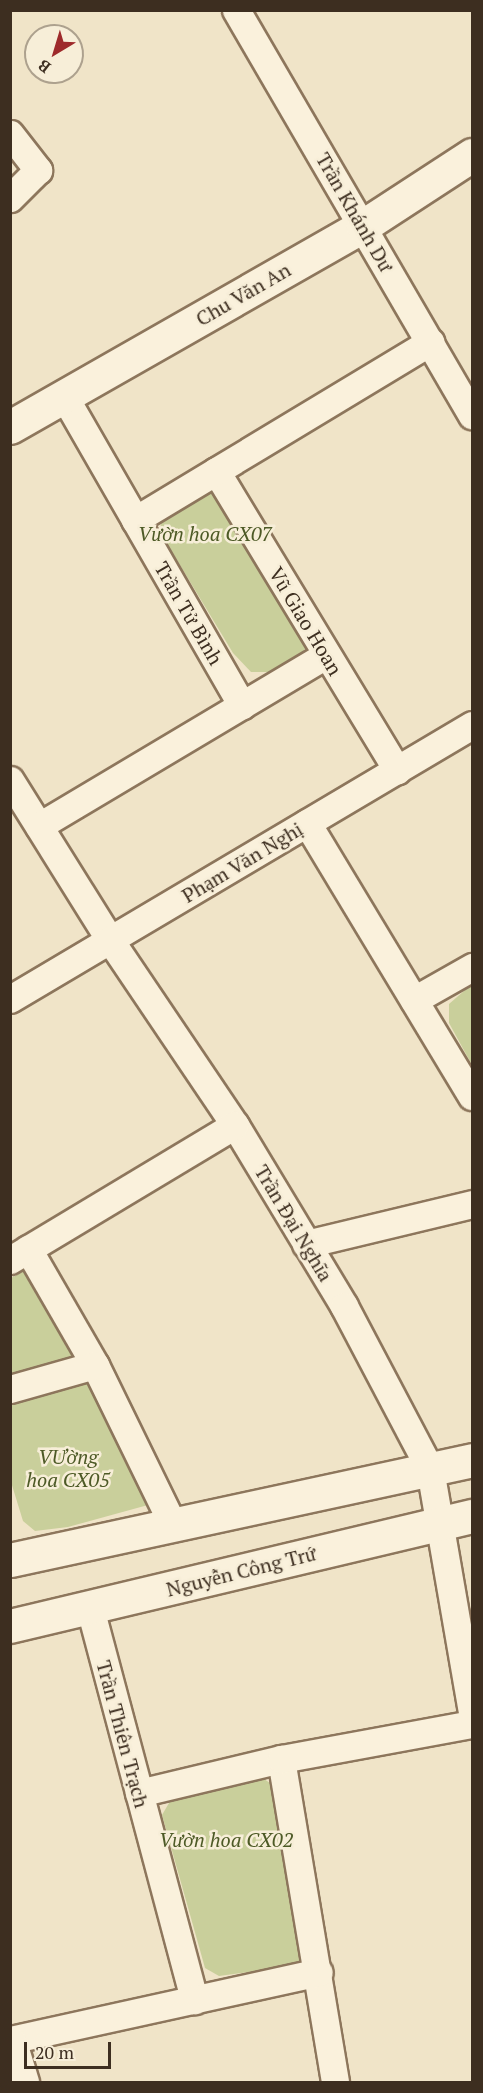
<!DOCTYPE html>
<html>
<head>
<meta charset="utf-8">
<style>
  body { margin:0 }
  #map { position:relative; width:483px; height:2093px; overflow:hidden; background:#f0e4c8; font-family:"PT Serif",serif }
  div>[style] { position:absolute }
  .green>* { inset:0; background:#c9cf9b }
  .roads { filter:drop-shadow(2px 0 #8d765c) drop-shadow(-2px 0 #8d765c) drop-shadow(0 2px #8d765c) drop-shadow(0 -2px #8d765c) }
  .minor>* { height:27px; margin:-13.5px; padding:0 13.5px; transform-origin:13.5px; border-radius:13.5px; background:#faf1dc }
  .tertiary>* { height:33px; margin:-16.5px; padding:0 16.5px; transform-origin:16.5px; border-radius:16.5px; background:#faf1dc }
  span { translate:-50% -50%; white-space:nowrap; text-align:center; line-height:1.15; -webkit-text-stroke:5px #f7eed8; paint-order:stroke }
  .street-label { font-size:20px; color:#3d2e20 }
  .park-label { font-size:20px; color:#4d5a26; font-style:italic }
  .frame { position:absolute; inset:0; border:12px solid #3d2e20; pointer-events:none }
  .north { position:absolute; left:24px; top:24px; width:60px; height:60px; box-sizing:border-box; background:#f7eed8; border:2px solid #ada18e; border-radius:50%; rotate:218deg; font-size:16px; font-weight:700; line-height:24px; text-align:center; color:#3d2e20 }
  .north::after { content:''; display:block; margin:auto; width:21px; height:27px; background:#9e2a2b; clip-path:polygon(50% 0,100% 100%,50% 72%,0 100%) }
  .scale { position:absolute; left:24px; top:2042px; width:87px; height:27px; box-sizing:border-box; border:3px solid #3d2e20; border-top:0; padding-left:8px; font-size:18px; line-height:21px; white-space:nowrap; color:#3d2e20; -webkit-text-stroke:4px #f7eed8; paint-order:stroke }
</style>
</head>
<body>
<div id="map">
  <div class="green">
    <div style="clip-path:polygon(210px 485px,311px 640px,298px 659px,274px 672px,251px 672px,233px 653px,160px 532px,161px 522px,169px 509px)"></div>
    <div style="clip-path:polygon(472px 984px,472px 1065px,449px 1023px,449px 1004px)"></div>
    <div style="clip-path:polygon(30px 1268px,92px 1385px,148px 1505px,68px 1527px,35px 1531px,23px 1521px,11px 1482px,11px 1278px)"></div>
    <div style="clip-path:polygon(258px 1775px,273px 1785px,304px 1958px,292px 1966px,219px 1976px,205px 1968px,162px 1815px,176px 1791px)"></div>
  </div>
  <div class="roads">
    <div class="minor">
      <div style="left:236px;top:10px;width:469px;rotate:59.8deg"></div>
      <div style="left:10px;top:134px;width:46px;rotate:52.1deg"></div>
      <div style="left:38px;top:170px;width:40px;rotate:135deg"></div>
      <div style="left:64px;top:396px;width:357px;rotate:60.1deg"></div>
      <div style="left:216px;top:471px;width:350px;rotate:58.8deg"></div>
      <div style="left:135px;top:520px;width:345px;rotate:-31.1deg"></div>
      <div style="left:10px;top:780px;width:189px;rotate:58deg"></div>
      <div style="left:110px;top:940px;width:223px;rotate:56deg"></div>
      <div style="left:235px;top:1125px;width:211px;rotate:58.9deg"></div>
      <div style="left:344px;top:1306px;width:184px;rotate:62.2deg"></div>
      <div style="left:430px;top:1469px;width:246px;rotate:80.2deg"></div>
      <div style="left:307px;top:823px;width:319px;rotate:58.9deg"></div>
      <div style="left:39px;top:826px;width:334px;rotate:-30.8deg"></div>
      <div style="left:10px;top:999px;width:537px;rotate:-30.67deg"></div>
      <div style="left:414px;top:1000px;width:67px;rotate:-29.6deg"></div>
      <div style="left:306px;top:1244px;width:171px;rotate:-13.5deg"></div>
      <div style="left:28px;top:1249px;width:134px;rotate:60deg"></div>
      <div style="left:95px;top:1365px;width:178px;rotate:64deg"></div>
      <div style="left:10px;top:1260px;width:262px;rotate:-31deg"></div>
      <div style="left:10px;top:1389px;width:88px;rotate:-15.8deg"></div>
      <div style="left:90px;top:1608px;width:406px;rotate:75.1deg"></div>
      <div style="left:281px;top:1759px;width:327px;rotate:80.5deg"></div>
      <div style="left:139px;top:1793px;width:146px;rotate:-13.5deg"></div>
      <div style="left:281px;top:1759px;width:194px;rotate:-10.4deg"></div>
      <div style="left:10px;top:2040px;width:316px;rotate:-12.4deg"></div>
    </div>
    <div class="tertiary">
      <div style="left:10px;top:427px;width:406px;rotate:-29.7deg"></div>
      <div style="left:363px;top:226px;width:130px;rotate:-33.1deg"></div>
      <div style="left:10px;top:1560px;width:473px;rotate:-12.2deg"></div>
      <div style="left:10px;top:1626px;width:475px;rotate:-13.4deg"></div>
      <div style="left:10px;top:2043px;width:41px;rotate:72.9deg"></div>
    </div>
  </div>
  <div class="street-label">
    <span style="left:355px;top:212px;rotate:60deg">Trần Khánh Dư</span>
    <span style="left:243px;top:294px;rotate:-30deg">Chu Văn An</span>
    <span style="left:189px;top:613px;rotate:60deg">Trần Tử Bình</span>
    <span style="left:306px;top:621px;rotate:59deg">Vũ Giao Hoan</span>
    <span style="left:242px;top:862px;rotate:-31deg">Phạm Văn Nghị</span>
    <span style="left:294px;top:1223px;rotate:59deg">Trần Đại Nghĩa</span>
    <span style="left:241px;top:1571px;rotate:-14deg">Nguyễn Công Trứ</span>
    <span style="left:123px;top:1734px;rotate:75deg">Trần Thiên Trạch</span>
  </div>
  <div class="park-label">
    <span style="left:205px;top:533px">Vườn hoa CX07</span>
    <span style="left:68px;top:1468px">VƯờng<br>hoa CX05</span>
    <span style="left:226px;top:1839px">Vườn hoa CX02</span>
  </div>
  <div class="frame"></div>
  <div class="north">B</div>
  <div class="scale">20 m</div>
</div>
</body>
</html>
